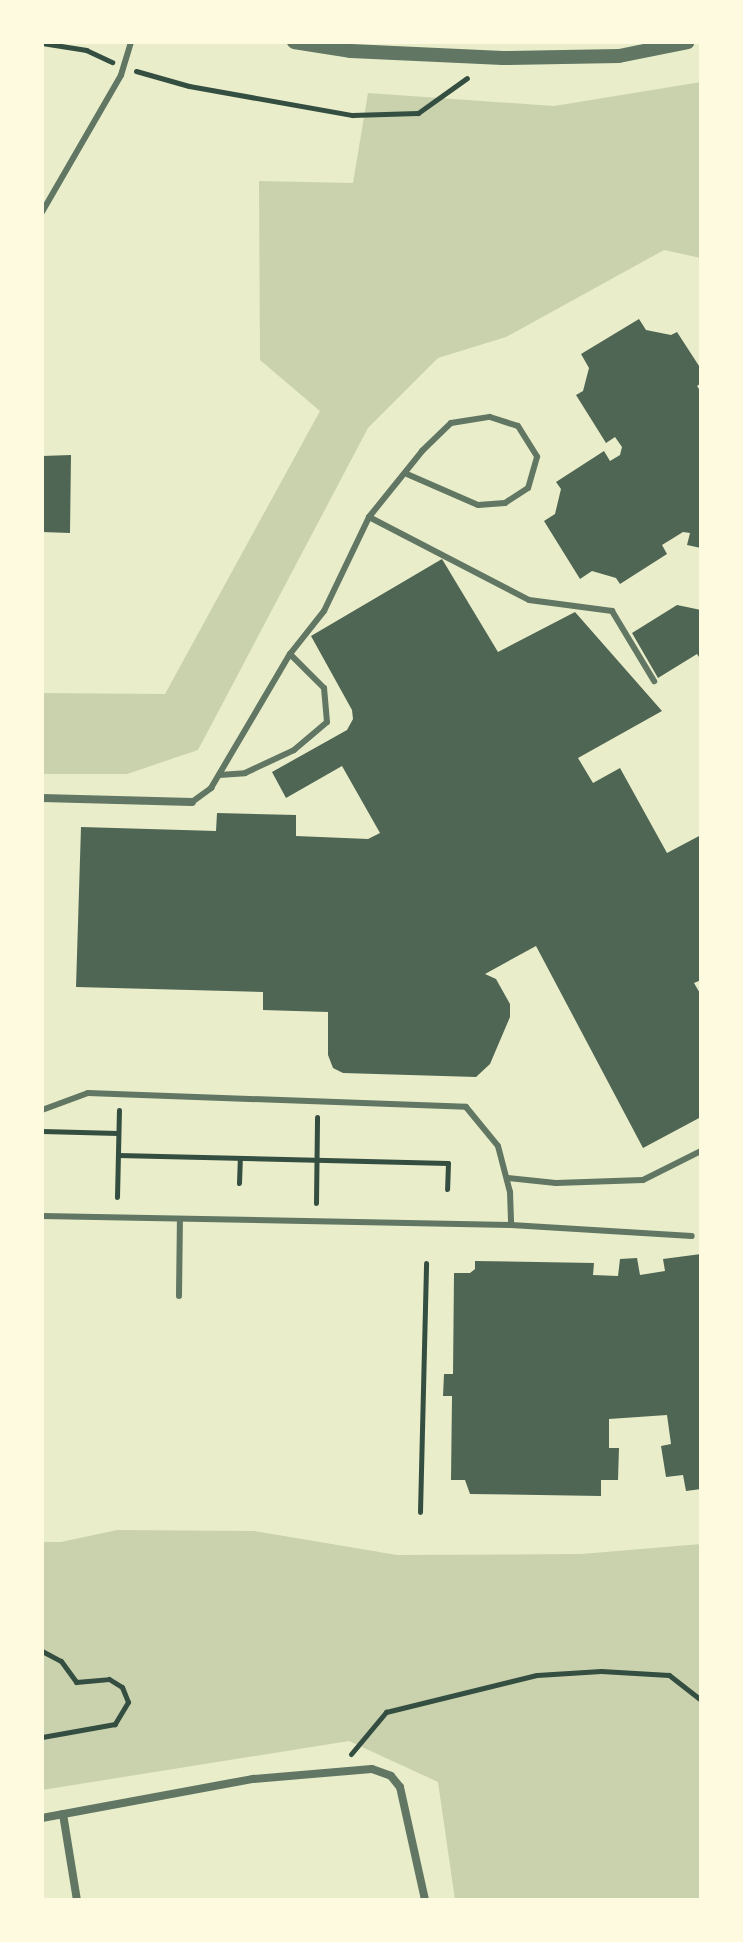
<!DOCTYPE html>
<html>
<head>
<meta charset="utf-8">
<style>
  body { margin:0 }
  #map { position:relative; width:743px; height:1942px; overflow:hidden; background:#e9edc9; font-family:Signika,sans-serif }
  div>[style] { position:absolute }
  .green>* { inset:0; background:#cad2ad }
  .building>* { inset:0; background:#4f6655 }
  .path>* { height:5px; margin:-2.5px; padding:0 2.5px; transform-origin:2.5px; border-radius:2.5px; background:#344e41 }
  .service>* { height:6px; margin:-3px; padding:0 3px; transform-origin:3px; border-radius:3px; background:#617663 }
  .minor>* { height:8px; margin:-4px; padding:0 4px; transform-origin:4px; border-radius:4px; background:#617663 }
  .tertiary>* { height:14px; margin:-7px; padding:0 7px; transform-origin:7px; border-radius:7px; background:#617663 }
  span { translate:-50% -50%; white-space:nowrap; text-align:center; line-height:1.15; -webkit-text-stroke:6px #fefae0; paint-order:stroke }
  .frame { position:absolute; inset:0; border:44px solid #fefae0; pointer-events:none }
</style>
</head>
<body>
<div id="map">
  <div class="green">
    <div style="clip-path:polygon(701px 82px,701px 258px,664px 250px,506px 337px,438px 358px,368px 428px,198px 750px,127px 774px,42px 774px,42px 693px,165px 694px,320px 411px,260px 360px,259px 181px,353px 183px,368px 93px,554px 106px)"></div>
    <div style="clip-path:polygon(117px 1530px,254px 1531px,397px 1555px,581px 1554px,701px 1544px,701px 1900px,455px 1900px,438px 1782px,349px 1741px,42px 1790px,42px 1542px,61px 1542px)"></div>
  </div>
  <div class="building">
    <div style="clip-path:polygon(639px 319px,646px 330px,671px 335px,677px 332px,701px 369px,701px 383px,697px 386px,701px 392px,701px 548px,687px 545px,690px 533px,683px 532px,662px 545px,667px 554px,620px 584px,616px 578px,592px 571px,580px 579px,544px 521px,555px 514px,561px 489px,556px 482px,604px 451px,610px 461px,620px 455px,622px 447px,615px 437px,606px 443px,576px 395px,583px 391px,589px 368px,581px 354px)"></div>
    <div style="clip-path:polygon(71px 455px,70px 533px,42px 532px,42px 456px)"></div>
    <div style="clip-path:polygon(442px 559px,498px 652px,575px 612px,662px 711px,578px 758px,593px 783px,620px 768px,667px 853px,701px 835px,701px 980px,694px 983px,701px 995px,701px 1117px,643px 1148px,536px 946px,485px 974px,496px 979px,510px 1004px,510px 1017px,490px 1064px,476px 1077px,343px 1073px,333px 1068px,328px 1055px,328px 1012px,263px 1010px,263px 992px,76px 987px,81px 827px,216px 831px,217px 813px,296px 815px,296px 836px,368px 839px,380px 833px,342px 766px,286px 798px,272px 772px,347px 730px,353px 719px,352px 710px,311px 636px)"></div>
    <div style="clip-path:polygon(677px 605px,701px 610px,701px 660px,697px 654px,658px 678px,632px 633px)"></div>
    <div style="clip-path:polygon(701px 1254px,701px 1489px,686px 1491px,683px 1475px,666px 1477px,661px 1446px,671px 1444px,667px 1415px,609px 1419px,609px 1448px,619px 1448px,618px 1480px,601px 1480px,601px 1496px,470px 1494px,465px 1480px,451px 1480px,452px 1396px,443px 1396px,444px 1374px,453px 1374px,454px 1273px,470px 1273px,475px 1269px,475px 1261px,594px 1263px,593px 1275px,618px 1276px,620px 1259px,637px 1258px,640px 1275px,665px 1271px,663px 1259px)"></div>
  </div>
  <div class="path">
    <div style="left:42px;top:43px;width:45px;rotate:9deg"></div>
    <div style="left:86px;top:50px;width:29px;rotate:25deg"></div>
    <div style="left:136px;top:71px;width:55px;rotate:15.8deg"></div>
    <div style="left:189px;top:86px;width:166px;rotate:10.1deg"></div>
    <div style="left:352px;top:115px;width:66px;rotate:-1.7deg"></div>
    <div style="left:418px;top:113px;width:60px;rotate:-35.5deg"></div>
    <div style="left:42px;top:1131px;width:76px;rotate:1.5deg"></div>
    <div style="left:118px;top:1155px;width:330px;rotate:1.4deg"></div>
    <div style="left:448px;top:1163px;width:26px;rotate:92deg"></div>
    <div style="left:239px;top:1183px;width:25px;rotate:-88deg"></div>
    <div style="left:117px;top:1197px;width:87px;rotate:-88.7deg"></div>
    <div style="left:316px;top:1203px;width:86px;rotate:-89.3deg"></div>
    <div style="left:420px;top:1512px;width:249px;rotate:-88.6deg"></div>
    <div style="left:42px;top:1651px;width:21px;rotate:28deg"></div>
    <div style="left:61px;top:1661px;width:26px;rotate:54deg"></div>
    <div style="left:76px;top:1682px;width:33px;rotate:-5deg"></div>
    <div style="left:109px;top:1679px;width:15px;rotate:32deg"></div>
    <div style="left:122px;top:1687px;width:16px;rotate:68deg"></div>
    <div style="left:128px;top:1702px;width:26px;rotate:121deg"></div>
    <div style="left:115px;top:1724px;width:74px;rotate:169.9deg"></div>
    <div style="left:351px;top:1754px;width:55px;rotate:-50.2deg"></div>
    <div style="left:386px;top:1712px;width:155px;rotate:-13.8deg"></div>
    <div style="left:537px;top:1675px;width:64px;rotate:-3.6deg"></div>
    <div style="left:601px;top:1671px;width:68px;rotate:3.4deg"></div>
    <div style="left:669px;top:1675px;width:41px;rotate:38deg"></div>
  </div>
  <div class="service">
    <div style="left:42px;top:212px;width:158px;rotate:-60deg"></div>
    <div style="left:121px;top:75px;width:34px;rotate:-73deg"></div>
    <div style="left:369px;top:517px;width:180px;rotate:27.4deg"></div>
    <div style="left:529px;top:600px;width:84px;rotate:7.5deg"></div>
    <div style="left:612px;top:611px;width:82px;rotate:59deg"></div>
    <div style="left:219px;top:775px;width:26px;rotate:-4deg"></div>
    <div style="left:245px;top:773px;width:54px;rotate:-25.1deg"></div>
    <div style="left:294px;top:750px;width:43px;rotate:-40.3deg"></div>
    <div style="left:327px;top:722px;width:34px;rotate:-95deg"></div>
    <div style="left:324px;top:688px;width:48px;rotate:-135deg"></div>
    <div style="left:192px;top:802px;width:24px;rotate:-36deg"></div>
    <div style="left:211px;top:788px;width:156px;rotate:-59.5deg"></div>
    <div style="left:290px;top:654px;width:55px;rotate:-51.7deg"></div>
    <div style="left:324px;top:611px;width:104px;rotate:-64.4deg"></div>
    <div style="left:369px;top:517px;width:85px;rotate:-51.2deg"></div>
    <div style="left:422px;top:451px;width:40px;rotate:-44deg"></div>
    <div style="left:451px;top:423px;width:39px;rotate:-9deg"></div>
    <div style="left:490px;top:417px;width:29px;rotate:18deg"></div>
    <div style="left:518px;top:426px;width:36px;rotate:58deg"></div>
    <div style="left:537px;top:457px;width:32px;rotate:106deg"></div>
    <div style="left:528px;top:488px;width:27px;rotate:147deg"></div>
    <div style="left:505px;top:503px;width:27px;rotate:176deg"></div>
    <div style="left:478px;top:505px;width:77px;rotate:-156.4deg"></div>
    <div style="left:42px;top:1110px;width:49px;rotate:-20.3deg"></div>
    <div style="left:88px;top:1093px;width:378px;rotate:2.1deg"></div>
    <div style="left:466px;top:1107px;width:50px;rotate:50.6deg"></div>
    <div style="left:498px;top:1146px;width:48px;rotate:75.4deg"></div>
    <div style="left:510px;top:1192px;width:33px;rotate:88deg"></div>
    <div style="left:507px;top:1178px;width:49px;rotate:5.8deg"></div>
    <div style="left:556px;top:1183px;width:87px;rotate:-2deg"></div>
    <div style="left:643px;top:1180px;width:65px;rotate:-26.6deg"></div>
    <div style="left:42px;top:1216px;width:469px;rotate:1.1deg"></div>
    <div style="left:511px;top:1225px;width:181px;rotate:3.5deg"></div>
    <div style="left:179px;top:1296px;width:77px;rotate:-89.3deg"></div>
  </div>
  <div class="minor">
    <div style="left:42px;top:798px;width:150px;rotate:1.5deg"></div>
    <div style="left:63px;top:1814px;width:87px;rotate:80.8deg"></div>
    <div style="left:42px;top:1818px;width:215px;rotate:-10.5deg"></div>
    <div style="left:253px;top:1779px;width:119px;rotate:-4.8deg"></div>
    <div style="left:372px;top:1769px;width:20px;rotate:20deg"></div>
    <div style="left:391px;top:1776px;width:14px;rotate:51deg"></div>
    <div style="left:400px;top:1787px;width:116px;rotate:77.5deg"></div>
  </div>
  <div class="tertiary">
    <div style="left:294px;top:42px;width:58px;rotate:9deg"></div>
    <div style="left:351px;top:51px;width:152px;rotate:2.6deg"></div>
    <div style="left:503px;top:58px;width:116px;rotate:-1deg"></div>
    <div style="left:619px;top:56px;width:70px;rotate:-11.5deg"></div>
  </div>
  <div class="frame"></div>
</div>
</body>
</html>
